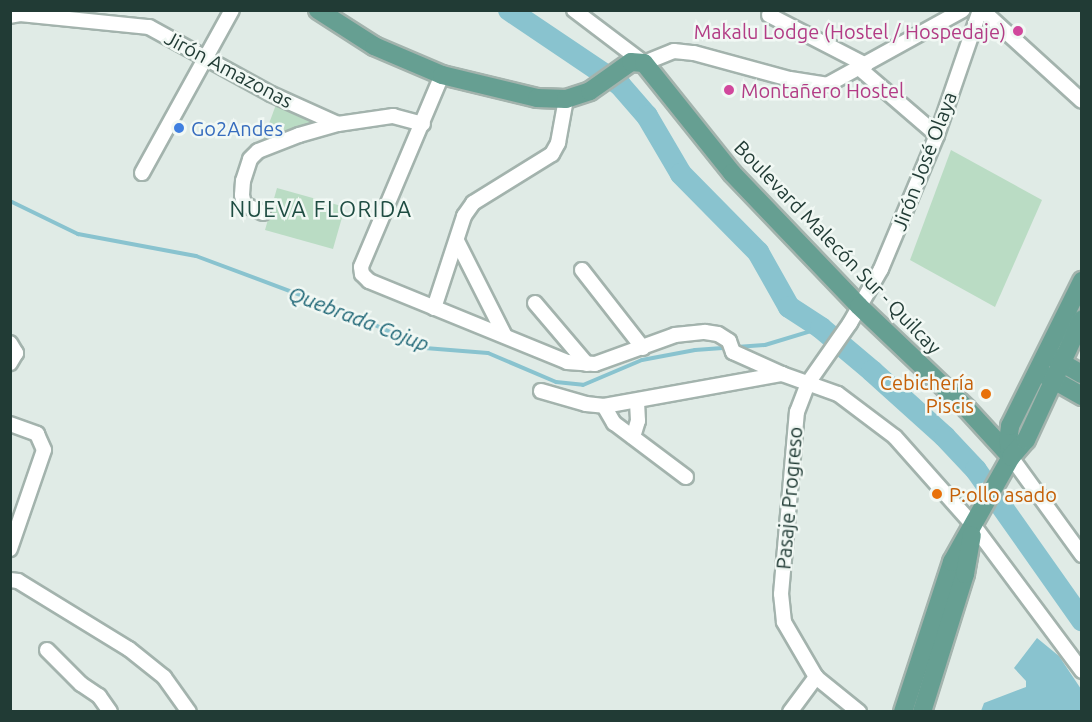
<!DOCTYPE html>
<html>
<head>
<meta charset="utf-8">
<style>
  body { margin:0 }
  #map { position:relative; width:1092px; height:722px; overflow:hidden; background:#e0ebe6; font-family:Ubuntu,sans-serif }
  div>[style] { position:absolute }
  .green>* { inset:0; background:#badcc4 }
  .water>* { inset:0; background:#89c3cf }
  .stream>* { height:4px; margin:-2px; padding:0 2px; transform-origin:2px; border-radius:2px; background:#89c3cf }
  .river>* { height:22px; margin:-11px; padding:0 11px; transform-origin:11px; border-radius:11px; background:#89c3cf }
  .roads { filter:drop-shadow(2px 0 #a3b3ad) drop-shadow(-2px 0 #a3b3ad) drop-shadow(0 2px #a3b3ad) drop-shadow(0 -2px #a3b3ad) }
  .minor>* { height:14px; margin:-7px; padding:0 7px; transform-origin:7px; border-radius:7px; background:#fff }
  .major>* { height:18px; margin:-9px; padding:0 9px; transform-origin:9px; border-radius:9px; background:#669f92 }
  .dots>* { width:16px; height:16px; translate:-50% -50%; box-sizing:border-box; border:3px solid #f1f8f4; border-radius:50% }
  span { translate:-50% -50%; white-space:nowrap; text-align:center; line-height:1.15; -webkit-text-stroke:5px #f1f8f4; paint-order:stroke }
  .hotel-label { font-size:20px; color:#b23c85 }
  .right { translate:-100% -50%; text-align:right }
  .left { translate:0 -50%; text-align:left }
  .street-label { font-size:20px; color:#213b35 }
  .shop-label { font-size:20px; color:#366cbe }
  .food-label { font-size:20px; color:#c56008 }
  .water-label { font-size:21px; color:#1d6575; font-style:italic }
  .quarter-label { font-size:22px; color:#1e4c42; letter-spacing:1.5px }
  .frame { position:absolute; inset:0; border:12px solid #213b35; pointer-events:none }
</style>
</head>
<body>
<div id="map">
  <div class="green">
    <div style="clip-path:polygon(277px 102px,323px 121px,261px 145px)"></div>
    <div style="clip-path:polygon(951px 150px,1042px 200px,995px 307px,910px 260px)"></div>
    <div style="clip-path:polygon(277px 188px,345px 207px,333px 249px,265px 230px)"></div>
  </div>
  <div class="water">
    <div style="clip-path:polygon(1037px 638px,1059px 656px,1081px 689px,1081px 711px,981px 711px,984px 703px,1026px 687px,1026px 681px,1014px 668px)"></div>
  </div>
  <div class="stream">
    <div style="left:10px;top:201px;width:76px;rotate:25.9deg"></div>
    <div style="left:78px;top:234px;width:120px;rotate:10.6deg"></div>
    <div style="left:196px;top:256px;width:165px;rotate:20.5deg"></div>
    <div style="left:351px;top:314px;width:81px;rotate:24.7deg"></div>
    <div style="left:425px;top:348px;width:63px;rotate:4.5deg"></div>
    <div style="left:488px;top:353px;width:74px;rotate:23.1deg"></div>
    <div style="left:556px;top:382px;width:27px;rotate:6deg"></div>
    <div style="left:583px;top:385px;width:64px;rotate:-23deg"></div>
    <div style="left:642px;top:360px;width:54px;rotate:-10.7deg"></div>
    <div style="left:695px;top:350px;width:70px;rotate:-4.1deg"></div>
    <div style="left:765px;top:345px;width:59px;rotate:-16.9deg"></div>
  </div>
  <div class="river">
    <div style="left:509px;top:10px;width:134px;rotate:34deg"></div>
    <div style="left:620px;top:85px;width:41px;rotate:48.9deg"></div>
    <div style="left:647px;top:116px;width:67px;rotate:59.6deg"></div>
    <div style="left:681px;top:174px;width:110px;rotate:45.4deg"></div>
    <div style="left:758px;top:252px;width:63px;rotate:60.6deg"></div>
    <div style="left:789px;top:307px;width:38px;rotate:33deg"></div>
    <div style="left:821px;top:328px;width:67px;rotate:40.1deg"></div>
    <div style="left:872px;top:371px;width:98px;rotate:42.1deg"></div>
    <div style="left:945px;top:437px;width:45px;rotate:46.8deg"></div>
    <div style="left:976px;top:470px;width:184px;rotate:54.8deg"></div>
  </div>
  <div class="roads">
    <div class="minor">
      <div style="left:574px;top:10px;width:88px;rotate:37.1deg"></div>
      <div style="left:644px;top:63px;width:32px;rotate:-22deg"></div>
      <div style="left:674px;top:51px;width:20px;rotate:6deg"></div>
      <div style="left:694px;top:53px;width:99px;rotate:15.2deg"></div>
      <div style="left:790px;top:79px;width:37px;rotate:9deg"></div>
      <div style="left:827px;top:85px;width:155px;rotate:-28.9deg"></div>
      <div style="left:982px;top:10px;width:135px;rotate:42.3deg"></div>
      <div style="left:769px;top:15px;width:109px;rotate:27.3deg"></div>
      <div style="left:10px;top:16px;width:10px;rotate:-11deg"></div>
      <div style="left:20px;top:14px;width:130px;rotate:5.8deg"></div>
      <div style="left:149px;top:27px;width:139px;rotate:28.8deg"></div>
      <div style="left:271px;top:94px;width:73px;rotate:24.1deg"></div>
      <div style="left:859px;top:68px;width:103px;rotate:40.7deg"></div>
      <div style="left:442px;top:75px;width:208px;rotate:112.9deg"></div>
      <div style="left:361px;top:267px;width:7px;rotate:82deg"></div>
      <div style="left:362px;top:274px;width:10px;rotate:45deg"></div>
      <div style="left:369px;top:281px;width:214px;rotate:22.2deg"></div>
      <div style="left:567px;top:362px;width:28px;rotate:4deg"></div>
      <div style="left:595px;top:364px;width:85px;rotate:-19.9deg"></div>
      <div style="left:675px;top:335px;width:30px;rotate:-6deg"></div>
      <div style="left:705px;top:332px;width:13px;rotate:9deg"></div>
      <div style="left:718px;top:334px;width:13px;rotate:32deg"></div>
      <div style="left:729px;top:341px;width:12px;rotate:70deg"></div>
      <div style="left:733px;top:352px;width:54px;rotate:24.2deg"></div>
      <div style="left:142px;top:173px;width:186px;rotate:-61.1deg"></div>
      <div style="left:263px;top:213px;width:21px;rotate:-155deg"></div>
      <div style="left:244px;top:204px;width:9px;rotate:-103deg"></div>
      <div style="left:242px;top:195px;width:14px;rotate:-86deg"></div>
      <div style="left:243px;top:181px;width:23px;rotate:-72deg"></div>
      <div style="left:250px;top:159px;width:11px;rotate:-45deg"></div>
      <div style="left:258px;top:151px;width:44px;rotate:-21.3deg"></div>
      <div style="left:299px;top:135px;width:41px;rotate:-15.8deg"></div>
      <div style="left:338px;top:124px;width:56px;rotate:-8.3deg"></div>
      <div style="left:393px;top:116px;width:31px;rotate:15deg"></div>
      <div style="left:457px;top:241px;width:106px;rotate:63.2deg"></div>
      <div style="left:582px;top:270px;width:99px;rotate:52deg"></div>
      <div style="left:535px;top:303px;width:80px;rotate:49.6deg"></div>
      <div style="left:434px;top:308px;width:97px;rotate:-71.9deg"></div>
      <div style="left:464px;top:216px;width:16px;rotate:-55deg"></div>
      <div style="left:473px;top:203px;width:93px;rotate:-31.8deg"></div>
      <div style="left:552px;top:154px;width:13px;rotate:-61deg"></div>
      <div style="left:558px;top:143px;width:45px;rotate:-79.7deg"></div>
      <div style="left:10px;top:343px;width:12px;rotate:59deg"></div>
      <div style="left:16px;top:353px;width:12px;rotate:121deg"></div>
      <div style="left:541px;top:391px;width:47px;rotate:16.1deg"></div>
      <div style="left:586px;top:404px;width:18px;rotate:6deg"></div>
      <div style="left:604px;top:406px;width:181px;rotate:-10.2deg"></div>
      <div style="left:782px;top:374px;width:59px;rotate:19.7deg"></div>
      <div style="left:838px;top:394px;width:71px;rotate:37deg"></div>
      <div style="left:895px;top:437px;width:119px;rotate:48.4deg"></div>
      <div style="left:974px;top:526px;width:181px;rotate:53.3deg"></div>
      <div style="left:604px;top:406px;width:20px;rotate:60deg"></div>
      <div style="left:614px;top:423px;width:90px;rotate:36.9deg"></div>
      <div style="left:10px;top:424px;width:29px;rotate:20deg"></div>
      <div style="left:37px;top:434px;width:17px;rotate:66deg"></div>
      <div style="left:44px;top:450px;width:105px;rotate:109deg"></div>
      <div style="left:633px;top:437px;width:17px;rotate:-73deg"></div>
      <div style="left:638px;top:421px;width:20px;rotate:-93deg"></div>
      <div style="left:1011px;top:457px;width:121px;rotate:54.1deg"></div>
      <div style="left:10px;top:580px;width:8px;rotate:7deg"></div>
      <div style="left:18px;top:581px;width:130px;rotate:31.5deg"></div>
      <div style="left:129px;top:649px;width:45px;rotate:38.7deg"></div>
      <div style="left:164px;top:677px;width:43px;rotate:54.5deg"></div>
      <div style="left:47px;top:650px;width:48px;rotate:45deg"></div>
      <div style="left:81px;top:684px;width:22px;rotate:34deg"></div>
      <div style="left:99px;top:696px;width:19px;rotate:55deg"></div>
      <div style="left:790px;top:712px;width:44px;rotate:-53.4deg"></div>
      <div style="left:859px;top:712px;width:55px;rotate:-140.9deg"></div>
      <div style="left:816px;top:677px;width:64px;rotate:-120.2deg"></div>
      <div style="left:784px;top:622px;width:28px;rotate:-96deg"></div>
      <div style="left:781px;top:594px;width:183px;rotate:-85deg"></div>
      <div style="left:797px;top:412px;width:31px;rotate:-69deg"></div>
      <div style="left:808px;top:383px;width:73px;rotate:-55deg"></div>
      <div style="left:850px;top:323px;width:62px;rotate:-60.1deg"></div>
      <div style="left:881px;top:269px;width:145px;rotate:-67.3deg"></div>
      <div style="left:937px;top:135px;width:132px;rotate:-71deg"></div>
    </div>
    <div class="major">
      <div style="left:318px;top:10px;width:67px;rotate:32.7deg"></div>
      <div style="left:374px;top:46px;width:74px;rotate:23.1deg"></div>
      <div style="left:442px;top:75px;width:98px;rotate:13.6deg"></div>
      <div style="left:537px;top:98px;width:29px;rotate:2deg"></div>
      <div style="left:566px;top:99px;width:25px;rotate:-18deg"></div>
      <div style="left:590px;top:91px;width:50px;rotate:-35.3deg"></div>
      <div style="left:631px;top:62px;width:13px;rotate:4deg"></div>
      <div style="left:644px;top:63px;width:141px;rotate:51.3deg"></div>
      <div style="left:732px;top:173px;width:184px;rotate:46.3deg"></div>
      <div style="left:859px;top:306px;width:149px;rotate:43.6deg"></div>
      <div style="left:967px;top:409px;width:65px;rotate:47.5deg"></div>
      <div style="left:1052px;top:357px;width:34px;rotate:30deg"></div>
      <div style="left:1043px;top:374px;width:45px;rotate:29.4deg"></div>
      <div style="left:1011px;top:457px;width:16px;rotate:-101deg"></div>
      <div style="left:1008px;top:441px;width:15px;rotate:-82deg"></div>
      <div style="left:1010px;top:426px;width:162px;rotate:-63.6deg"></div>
      <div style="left:903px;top:712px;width:158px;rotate:-71.9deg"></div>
      <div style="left:952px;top:562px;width:120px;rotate:-60.7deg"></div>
      <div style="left:1011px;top:457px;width:23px;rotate:-49deg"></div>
      <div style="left:1026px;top:440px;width:133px;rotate:-65.2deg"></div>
      <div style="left:922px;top:712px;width:145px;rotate:-72.7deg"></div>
      <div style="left:965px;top:574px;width:39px;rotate:-80deg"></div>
    </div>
  </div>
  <div class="dots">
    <div style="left:1018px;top:31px;background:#d1479c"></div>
    <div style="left:729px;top:90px;background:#d1479c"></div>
    <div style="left:179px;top:128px;background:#3f7fe0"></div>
    <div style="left:986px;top:394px;background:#e8710a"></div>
    <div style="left:937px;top:494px;background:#e8710a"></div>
  </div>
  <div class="hotel-label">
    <span class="right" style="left:1006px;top:31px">Makalu Lodge (Hostel / Hospedaje)</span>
    <span class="left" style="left:741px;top:90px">Montañero Hostel</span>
  </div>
  <div class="street-label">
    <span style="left:229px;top:69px;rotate:28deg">Jirón Amazonas</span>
    <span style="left:924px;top:161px;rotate:-69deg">Jirón José Olaya</span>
    <span style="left:838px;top:247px;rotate:46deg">Boulevard Malecón Sur - Quilcay</span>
    <span style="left:789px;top:498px;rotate:-85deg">Pasaje Progreso</span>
  </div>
  <div class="shop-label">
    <span class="left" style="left:191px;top:128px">Go2Andes</span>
  </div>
  <div class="food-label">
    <span class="right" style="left:974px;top:394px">Cebichería<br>Piscis</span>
    <span class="left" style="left:949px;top:494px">P:ollo asado</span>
  </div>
  <div class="water-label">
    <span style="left:359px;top:318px;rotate:21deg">Quebrada Cojup</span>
  </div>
  <div class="quarter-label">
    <span style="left:321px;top:209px">NUEVA FLORIDA</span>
  </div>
  <div class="frame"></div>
</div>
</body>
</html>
